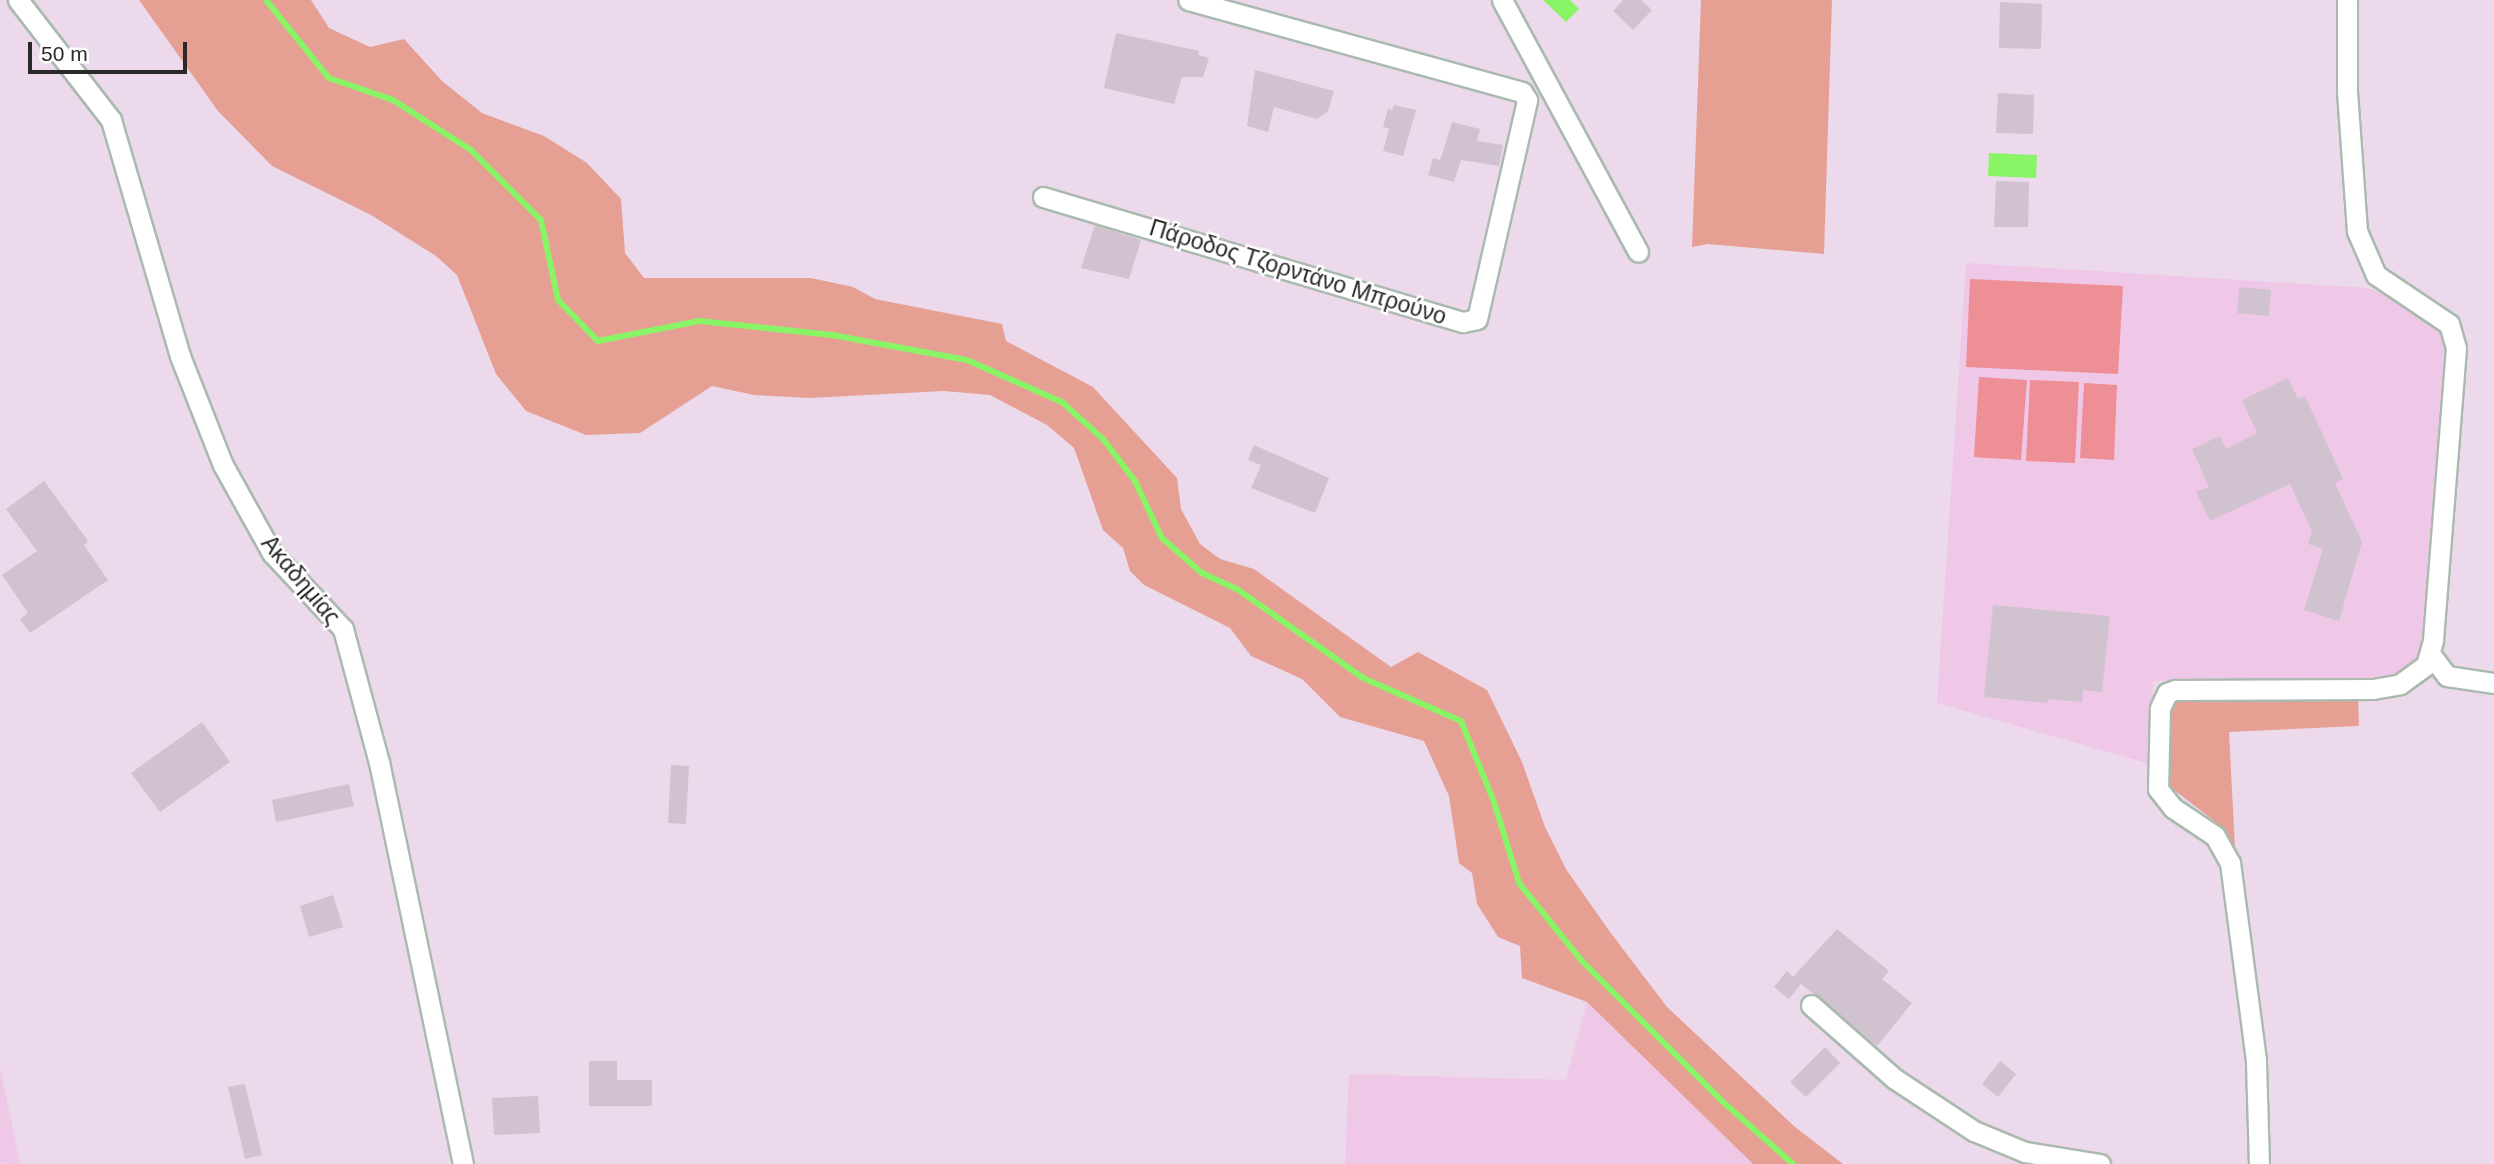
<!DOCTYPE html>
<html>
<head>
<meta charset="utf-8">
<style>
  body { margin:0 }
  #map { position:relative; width:2494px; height:1164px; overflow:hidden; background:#ecd9eb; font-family:Helvetica,sans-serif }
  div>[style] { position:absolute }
  .education>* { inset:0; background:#efc8e8 }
  .green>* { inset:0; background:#e6a093 }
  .pitch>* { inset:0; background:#ee8e95 }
  .water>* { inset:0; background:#88f466 }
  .stream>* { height:6px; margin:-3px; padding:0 3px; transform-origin:3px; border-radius:3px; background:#88f466 }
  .building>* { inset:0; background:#d1c2cf }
  .roads { filter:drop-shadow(2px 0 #aabaaf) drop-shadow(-2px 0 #aabaaf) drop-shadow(0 2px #aabaaf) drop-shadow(0 -2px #aabaaf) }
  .minor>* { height:19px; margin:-9.5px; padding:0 9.5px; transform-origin:9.5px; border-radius:9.5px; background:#fff }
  span { translate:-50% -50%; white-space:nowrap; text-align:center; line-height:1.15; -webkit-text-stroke:5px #fff; paint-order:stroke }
  .street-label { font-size:23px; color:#292929 }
  .scale { position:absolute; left:28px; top:42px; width:159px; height:32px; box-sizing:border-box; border:4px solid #292929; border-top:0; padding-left:9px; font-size:21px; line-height:24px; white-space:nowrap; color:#292929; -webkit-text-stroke:5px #fff; paint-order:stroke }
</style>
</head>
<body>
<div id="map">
  <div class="education">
    <div style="clip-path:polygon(1966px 263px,2369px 288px,2419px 310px,2452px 339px,2425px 650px,2419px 663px,2406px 673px,2380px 680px,2153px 681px,2150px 764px,1937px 703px)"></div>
    <div style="clip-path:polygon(1587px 1002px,1753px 1164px,1345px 1164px,1349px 1074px,1566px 1080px)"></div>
    <div style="clip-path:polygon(0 1067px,20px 1164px,0 1163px)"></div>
  </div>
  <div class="green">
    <div style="clip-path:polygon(139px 0,311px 0,329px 28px,370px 47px,404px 39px,442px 81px,482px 113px,544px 136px,587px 163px,621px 199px,625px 253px,644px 278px,811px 278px,853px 287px,875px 299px,1002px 324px,1006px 341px,1093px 387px,1177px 478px,1181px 509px,1200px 544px,1220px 559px,1254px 569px,1391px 667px,1418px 652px,1487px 690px,1522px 762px,1545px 827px,1566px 869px,1610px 932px,1667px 1007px,1795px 1127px,1843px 1164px,1753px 1164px,1587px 1002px,1522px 978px,1520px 946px,1498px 937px,1477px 904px,1472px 873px,1459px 863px,1449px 796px,1424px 741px,1340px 717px,1302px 679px,1251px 656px,1230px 628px,1144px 585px,1130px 571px,1123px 548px,1103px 530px,1074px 448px,1047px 425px,990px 395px,944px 391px,809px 398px,754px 395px,712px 386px,640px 433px,586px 435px,526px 411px,496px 374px,457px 275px,436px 256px,371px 215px,272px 166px,218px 111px)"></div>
    <div style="clip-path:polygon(1701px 0,1832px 0,1824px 254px,1708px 244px,1692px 247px)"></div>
    <div style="clip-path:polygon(2183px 696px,2358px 699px,2359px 726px,2229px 732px,2235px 849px,2226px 830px,2165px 783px,2168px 708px)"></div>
  </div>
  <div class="pitch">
    <div style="clip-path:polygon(1970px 279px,2123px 286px,2118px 374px,1966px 367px)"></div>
    <div style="clip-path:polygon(1979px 377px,2027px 380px,2021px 460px,1974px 457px)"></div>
    <div style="clip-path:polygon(2030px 380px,2079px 382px,2075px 463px,2026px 461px)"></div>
    <div style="clip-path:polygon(2084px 383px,2117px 385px,2114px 460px,2080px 458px)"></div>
  </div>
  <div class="water">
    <div style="clip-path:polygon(1543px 0,1570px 0,1579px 9px,1566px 22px)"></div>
    <div style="clip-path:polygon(1989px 153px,2037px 155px,2036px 178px,1988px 176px)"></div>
  </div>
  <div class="stream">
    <div style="left:266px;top:0;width:100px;rotate:51.1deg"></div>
    <div style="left:329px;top:78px;width:68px;rotate:19deg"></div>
    <div style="left:393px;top:100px;width:93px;rotate:32.7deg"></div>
    <div style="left:471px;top:150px;width:99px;rotate:45deg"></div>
    <div style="left:541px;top:220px;width:82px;rotate:78deg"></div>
    <div style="left:558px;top:300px;width:57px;rotate:45.7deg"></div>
    <div style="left:598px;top:341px;width:103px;rotate:-11.2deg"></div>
    <div style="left:699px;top:321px;width:134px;rotate:6deg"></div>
    <div style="left:832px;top:335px;width:137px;rotate:10.5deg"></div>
    <div style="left:967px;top:360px;width:104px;rotate:23.9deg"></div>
    <div style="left:1062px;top:402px;width:55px;rotate:42.1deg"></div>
    <div style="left:1103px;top:439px;width:53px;rotate:52.7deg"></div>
    <div style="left:1135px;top:481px;width:63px;rotate:64.7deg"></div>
    <div style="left:1162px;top:538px;width:53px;rotate:41.2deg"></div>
    <div style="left:1202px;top:573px;width:38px;rotate:25deg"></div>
    <div style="left:1237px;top:589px;width:154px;rotate:35.2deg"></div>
    <div style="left:1363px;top:678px;width:107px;rotate:23.7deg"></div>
    <div style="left:1461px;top:721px;width:87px;rotate:67.8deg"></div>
    <div style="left:1494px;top:802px;width:85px;rotate:72.8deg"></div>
    <div style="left:1519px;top:883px;width:100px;rotate:51.1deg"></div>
    <div style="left:1582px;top:961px;width:199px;rotate:45deg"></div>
    <div style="left:1723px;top:1102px;width:94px;rotate:41.5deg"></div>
  </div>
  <div class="building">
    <div style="clip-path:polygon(1623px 0,1641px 0,1652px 10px,1633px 30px,1613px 11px)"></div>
    <div style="clip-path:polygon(2000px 2px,2042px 4px,2041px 49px,1999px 48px)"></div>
    <div style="clip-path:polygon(1116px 33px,1199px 51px,1198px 55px,1209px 58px,1203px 77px,1182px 77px,1174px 104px,1104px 88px)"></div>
    <div style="clip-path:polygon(1255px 70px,1334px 91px,1328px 111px,1317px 119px,1274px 107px,1268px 132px,1247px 126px)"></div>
    <div style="clip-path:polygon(1998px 93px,2034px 95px,2033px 134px,1996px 133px)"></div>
    <div style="clip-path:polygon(1394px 105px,1416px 110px,1403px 156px,1383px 151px,1389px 129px,1383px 127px,1388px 109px,1392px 110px)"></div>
    <div style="clip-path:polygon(1452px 122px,1480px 129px,1477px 141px,1503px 145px,1499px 166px,1461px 160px,1454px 182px,1428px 175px,1433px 158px,1440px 160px,1442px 155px)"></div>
    <div style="clip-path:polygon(1996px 181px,2029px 182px,2028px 227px,1994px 227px)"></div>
    <div style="clip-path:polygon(1095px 225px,1141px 240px,1129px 279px,1081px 268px)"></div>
    <div style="clip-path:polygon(2239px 287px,2271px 290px,2269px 316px,2237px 313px)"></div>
    <div style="clip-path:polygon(2288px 378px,2298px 399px,2305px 396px,2343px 479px,2335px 483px,2362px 542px,2339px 621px,2304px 610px,2323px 549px,2308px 544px,2312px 531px,2290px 484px,2210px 521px,2196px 492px,2209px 487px,2192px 449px,2220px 436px,2226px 449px,2257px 433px,2242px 400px)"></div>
    <div style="clip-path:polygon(1254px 445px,1329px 478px,1315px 513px,1251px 488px,1261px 465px,1248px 460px)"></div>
    <div style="clip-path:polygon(44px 481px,88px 541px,84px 545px,108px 580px,30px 633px,20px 619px,28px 613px,2px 575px,37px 551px,6px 509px)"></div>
    <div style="clip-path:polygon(1993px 605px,2110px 616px,2102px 692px,2083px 690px,2082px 702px,2048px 699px,2048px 703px,1984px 697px)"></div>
    <div style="clip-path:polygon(202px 722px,230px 762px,160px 812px,131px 773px)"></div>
    <div style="clip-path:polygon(671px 765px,689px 766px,686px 824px,668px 823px)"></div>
    <div style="clip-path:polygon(349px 784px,354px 806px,276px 822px,272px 800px)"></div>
    <div style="clip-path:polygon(333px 895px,343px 927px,309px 937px,300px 906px)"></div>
    <div style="clip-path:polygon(1837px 929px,1889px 971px,1882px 979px,1912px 1003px,1877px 1046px,1801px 984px,1789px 999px,1774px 987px,1787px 971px,1793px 977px)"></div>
    <div style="clip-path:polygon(1825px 1047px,1840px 1063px,1806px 1097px,1790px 1082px)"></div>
    <div style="clip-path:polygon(589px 1061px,617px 1061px,617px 1080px,652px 1080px,652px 1106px,589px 1106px)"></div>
    <div style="clip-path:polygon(2000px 1061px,2016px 1074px,1998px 1097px,1982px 1084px)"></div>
    <div style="clip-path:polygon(245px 1084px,262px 1155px,245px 1159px,228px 1087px)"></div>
    <div style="clip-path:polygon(538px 1096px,540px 1133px,494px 1135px,492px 1098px)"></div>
  </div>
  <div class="roads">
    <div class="minor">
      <div style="left:18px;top:0;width:152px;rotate:52.2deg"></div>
      <div style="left:111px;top:120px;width:246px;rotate:73.7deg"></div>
      <div style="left:180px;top:356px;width:117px;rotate:68.5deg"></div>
      <div style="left:223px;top:465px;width:101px;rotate:60.9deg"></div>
      <div style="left:272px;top:553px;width:104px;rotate:46.9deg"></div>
      <div style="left:343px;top:629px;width:138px;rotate:74.9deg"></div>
      <div style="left:379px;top:762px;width:411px;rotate:78.2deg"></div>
      <div style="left:1502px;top:0;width:286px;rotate:61.6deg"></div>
      <div style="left:1043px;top:197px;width:438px;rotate:16.6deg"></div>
      <div style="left:1463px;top:322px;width:14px;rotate:-12deg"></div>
      <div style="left:1477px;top:319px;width:225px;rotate:-77.1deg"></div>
      <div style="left:1527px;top:100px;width:9px;rotate:-122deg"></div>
      <div style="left:1522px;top:92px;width:346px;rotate:-164.6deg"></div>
      <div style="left:2431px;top:655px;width:26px;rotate:53deg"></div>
      <div style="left:2447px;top:676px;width:48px;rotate:8.5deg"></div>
      <div style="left:1811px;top:1005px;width:112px;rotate:41.4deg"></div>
      <div style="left:1895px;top:1079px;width:95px;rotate:33.4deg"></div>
      <div style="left:1974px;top:1131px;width:55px;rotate:22.4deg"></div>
      <div style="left:2025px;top:1152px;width:76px;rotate:9.1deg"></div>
      <div style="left:2259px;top:1164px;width:104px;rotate:-91.7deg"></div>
      <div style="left:2256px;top:1060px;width:199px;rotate:-97.5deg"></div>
      <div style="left:2230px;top:863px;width:31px;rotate:-119deg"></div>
      <div style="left:2215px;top:836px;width:50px;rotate:-146.3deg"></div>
      <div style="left:2173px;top:808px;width:24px;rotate:-128deg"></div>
      <div style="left:2158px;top:789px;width:81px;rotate:-88.6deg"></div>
      <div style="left:2160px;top:708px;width:17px;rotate:-65deg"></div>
      <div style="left:2167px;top:693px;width:9px;rotate:-21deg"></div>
      <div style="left:2175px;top:690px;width:198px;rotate:-0.3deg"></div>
      <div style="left:2373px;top:689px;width:27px;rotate:-10deg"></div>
      <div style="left:2400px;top:684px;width:32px;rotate:-36deg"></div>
      <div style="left:2426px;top:665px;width:26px;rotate:-74deg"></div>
      <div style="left:2433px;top:640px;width:293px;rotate:-85.5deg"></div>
      <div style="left:2456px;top:348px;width:25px;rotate:-106deg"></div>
      <div style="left:2449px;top:324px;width:88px;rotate:-146.1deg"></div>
      <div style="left:2376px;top:275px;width:48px;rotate:-113.4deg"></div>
      <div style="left:2357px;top:231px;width:141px;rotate:-94.1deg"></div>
      <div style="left:2347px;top:90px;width:90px;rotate:-90deg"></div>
    </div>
  </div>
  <div class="street-label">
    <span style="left:1298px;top:272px;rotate:17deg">Πάροδος Τζορντάνο Μπρούνο</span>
    <span style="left:301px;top:580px;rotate:50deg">Ακαδημίας</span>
  </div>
  <div class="scale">50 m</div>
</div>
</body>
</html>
